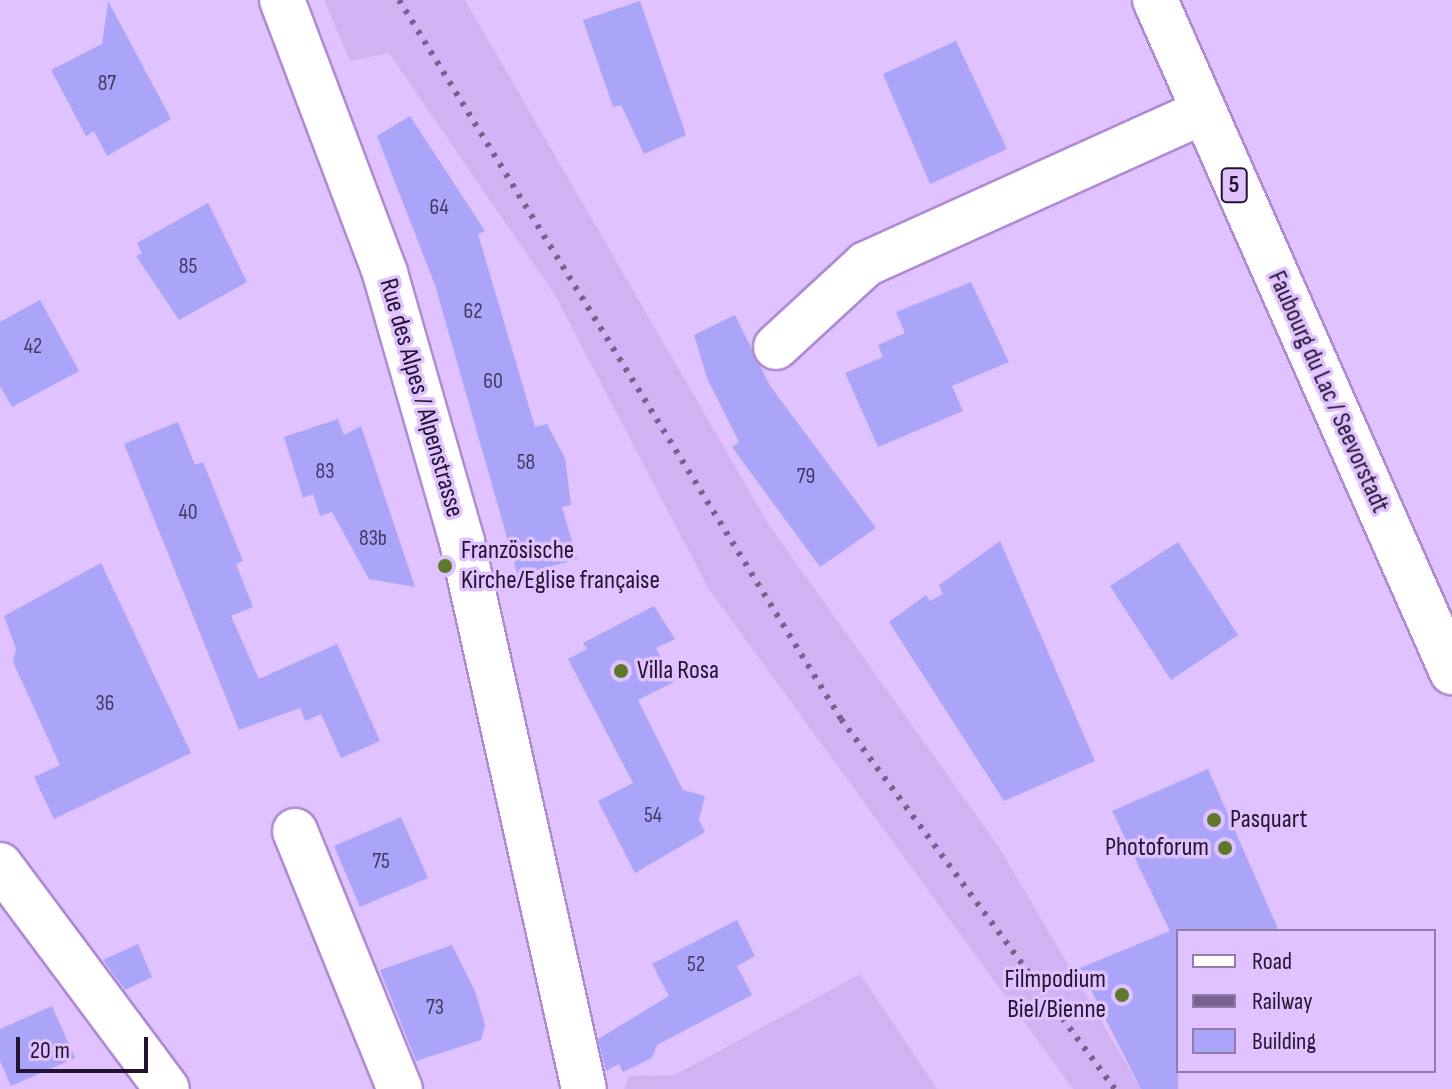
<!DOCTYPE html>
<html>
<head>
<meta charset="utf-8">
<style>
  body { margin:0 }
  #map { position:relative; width:1452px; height:1089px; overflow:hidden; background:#dfc2ff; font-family:"Sofia Sans Condensed",sans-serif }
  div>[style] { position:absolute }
  .built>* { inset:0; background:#d1b2f3 }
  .building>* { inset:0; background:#aaa5f8 }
  .roads { filter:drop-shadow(2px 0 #ae8bd3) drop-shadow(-2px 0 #ae8bd3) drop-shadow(0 2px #ae8bd3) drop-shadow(0 -2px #ae8bd3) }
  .minor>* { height:44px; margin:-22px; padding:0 22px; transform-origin:22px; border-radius:22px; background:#fff }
  .major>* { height:44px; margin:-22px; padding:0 22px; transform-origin:22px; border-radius:22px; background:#fff }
  .rail>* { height:6px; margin-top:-3px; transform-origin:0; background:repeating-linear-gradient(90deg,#76628c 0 4px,transparent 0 12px) }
  .dots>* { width:22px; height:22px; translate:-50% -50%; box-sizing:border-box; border:4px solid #dfc2ff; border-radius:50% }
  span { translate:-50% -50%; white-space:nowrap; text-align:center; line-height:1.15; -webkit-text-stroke:7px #dfc2ff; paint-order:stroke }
  .number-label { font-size:22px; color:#443861 }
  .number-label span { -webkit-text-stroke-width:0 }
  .shield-label span { padding:2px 6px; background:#dfc2ff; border:2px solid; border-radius:6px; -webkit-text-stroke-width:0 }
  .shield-label { font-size:24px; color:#22142f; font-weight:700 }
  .street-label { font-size:26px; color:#22142f }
  .poi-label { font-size:26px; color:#22142f }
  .left { translate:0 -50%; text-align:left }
  .right { translate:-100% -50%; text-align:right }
  .legend { position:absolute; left:1176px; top:929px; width:260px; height:144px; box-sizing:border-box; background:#dfc2ff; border:2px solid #937cac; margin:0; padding:10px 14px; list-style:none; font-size:24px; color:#22142f }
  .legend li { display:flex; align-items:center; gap:16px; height:40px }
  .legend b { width:40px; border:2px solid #937cac }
  .scale { position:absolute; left:16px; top:1037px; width:132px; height:36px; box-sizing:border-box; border:4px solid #22142f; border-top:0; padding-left:10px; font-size:24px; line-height:28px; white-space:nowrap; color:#22142f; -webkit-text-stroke:6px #dfc2ff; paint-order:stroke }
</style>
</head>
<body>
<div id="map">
  <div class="built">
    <div style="clip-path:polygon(324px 0,465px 0,769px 525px,999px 847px,1141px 1089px,1073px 1089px,708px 588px,555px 295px,389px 53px,350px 61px)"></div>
    <div style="clip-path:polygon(860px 974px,937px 1089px,624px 1089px,629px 1076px,675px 1075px)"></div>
  </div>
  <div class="building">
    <div style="clip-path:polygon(108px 1px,171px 119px,107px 156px,94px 131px,86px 136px,51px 70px,102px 44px)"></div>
    <div style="clip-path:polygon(640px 1px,686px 135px,644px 154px,621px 105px,613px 107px,583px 20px)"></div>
    <div style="clip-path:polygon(956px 41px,1007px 149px,930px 184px,883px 74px)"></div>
    <div style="clip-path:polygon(410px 116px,485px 231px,478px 234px,535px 427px,547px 424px,565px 458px,571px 505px,562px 507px,577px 559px,518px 576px,435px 285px,377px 136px)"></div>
    <div style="clip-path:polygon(208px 203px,247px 282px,179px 320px,136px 256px,142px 253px,137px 243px)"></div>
    <div style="clip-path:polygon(971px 282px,1009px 362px,952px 386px,963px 411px,878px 447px,845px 373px,883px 357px,878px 345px,905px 333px,896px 312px)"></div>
    <div style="clip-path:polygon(40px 300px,79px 371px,12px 407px,0 386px,0 322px)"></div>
    <div style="clip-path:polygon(735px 315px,770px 386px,876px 528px,820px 567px,732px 447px,739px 442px,707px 378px,694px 335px)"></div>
    <div style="clip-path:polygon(338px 419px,344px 435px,361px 426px,415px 587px,369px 579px,332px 512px,320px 516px,313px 494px,303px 498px,284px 437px)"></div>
    <div style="clip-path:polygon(178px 422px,195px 465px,203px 462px,243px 561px,236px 564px,253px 607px,231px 616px,259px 679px,337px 644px,380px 741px,341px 758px,321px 714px,305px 721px,300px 708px,239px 730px,124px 444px)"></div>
    <div style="clip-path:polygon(1000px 541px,1095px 761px,1004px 801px,889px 622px,926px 595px,930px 601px,943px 594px,939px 585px)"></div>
    <div style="clip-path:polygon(1178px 542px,1238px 635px,1171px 680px,1110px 586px)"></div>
    <div style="clip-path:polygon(101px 563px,191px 753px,54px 819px,34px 777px,60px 765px,13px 662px,16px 649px,4px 616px)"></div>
    <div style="clip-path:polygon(654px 606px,675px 639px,656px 648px,674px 682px,638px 700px,683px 790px,705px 796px,699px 820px,705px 832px,635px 873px,598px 801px,633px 783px,568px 659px,587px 649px,583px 643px)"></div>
    <div style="clip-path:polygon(1208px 769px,1279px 931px,1178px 931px,1178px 1089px,1141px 1089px,1080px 968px,1170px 931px,1112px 811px)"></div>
    <div style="clip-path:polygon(401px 817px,428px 878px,360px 907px,334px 846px)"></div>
    <div style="clip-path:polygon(737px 920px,755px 956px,737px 966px,752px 995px,657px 1045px,652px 1058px,623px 1072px,619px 1064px,606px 1071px,598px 1039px,669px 996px,652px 964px)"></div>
    <div style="clip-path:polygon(138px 944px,152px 977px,125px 990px,103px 960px)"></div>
    <div style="clip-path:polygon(452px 945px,475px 991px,485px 1025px,481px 1040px,416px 1061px,380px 970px)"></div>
    <div style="clip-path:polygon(52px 1006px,75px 1058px,11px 1086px,0 1061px,0 1029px)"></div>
  </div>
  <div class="roads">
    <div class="minor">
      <div style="left:282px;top:0;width:292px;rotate:69.3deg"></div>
      <div style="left:385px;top:273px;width:280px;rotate:74deg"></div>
      <div style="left:462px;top:542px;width:560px;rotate:77.43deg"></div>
      <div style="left:776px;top:347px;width:122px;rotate:-42.7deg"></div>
      <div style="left:866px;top:264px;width:367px;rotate:-24.3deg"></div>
      <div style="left:295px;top:831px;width:279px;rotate:67.9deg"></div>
      <div style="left:0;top:865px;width:279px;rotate:53.3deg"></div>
    </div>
    <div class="major">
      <div style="left:1155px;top:0;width:735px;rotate:66.16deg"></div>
    </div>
  </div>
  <div class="rail">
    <div style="left:399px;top:0;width:844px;rotate:58.42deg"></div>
    <div style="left:841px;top:719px;width:460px;rotate:53.5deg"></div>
  </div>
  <div class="dots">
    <div style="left:445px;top:566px;background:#5e782c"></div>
    <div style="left:621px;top:671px;background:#5e782c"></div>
    <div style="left:1214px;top:820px;background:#5e782c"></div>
    <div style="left:1225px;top:848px;background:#5e782c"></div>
    <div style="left:1122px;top:995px;background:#5e782c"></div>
  </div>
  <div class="number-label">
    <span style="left:107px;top:84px">87</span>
    <span style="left:439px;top:208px">64</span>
    <span style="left:188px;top:267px">85</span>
    <span style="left:473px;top:312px">62</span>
    <span style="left:33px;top:347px">42</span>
    <span style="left:493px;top:382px">60</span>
    <span style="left:526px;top:463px">58</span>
    <span style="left:325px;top:472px">83</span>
    <span style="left:806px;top:477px">79</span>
    <span style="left:188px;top:513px">40</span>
    <span style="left:373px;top:539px">83b</span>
    <span style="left:105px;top:704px">36</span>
    <span style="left:653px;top:816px">54</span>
    <span style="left:381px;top:862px">75</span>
    <span style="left:696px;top:965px">52</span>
    <span style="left:435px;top:1008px">73</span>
  </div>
  <div class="shield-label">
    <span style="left:1234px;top:185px">5</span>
  </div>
  <div class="street-label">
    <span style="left:1328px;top:392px;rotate:66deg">Faubourg du Lac / Seevorstadt</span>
    <span style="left:421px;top:398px;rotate:74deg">Rue des Alpes / Alpenstrasse</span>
  </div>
  <div class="poi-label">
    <span class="left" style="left:461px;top:566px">Französische<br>Kirche/Eglise française</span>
    <span class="left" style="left:637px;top:671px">Villa Rosa</span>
    <span class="left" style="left:1230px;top:820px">Pasquart</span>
    <span class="right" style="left:1209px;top:848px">Photoforum</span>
    <span class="right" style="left:1106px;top:995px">Filmpodium<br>Biel/Bienne</span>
  </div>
  <ul class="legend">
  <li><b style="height:10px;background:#fff"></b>Road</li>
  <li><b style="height:10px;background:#76628c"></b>Railway</li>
  <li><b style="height:22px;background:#aaa5f8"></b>Building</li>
  </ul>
  <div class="scale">20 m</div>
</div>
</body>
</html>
